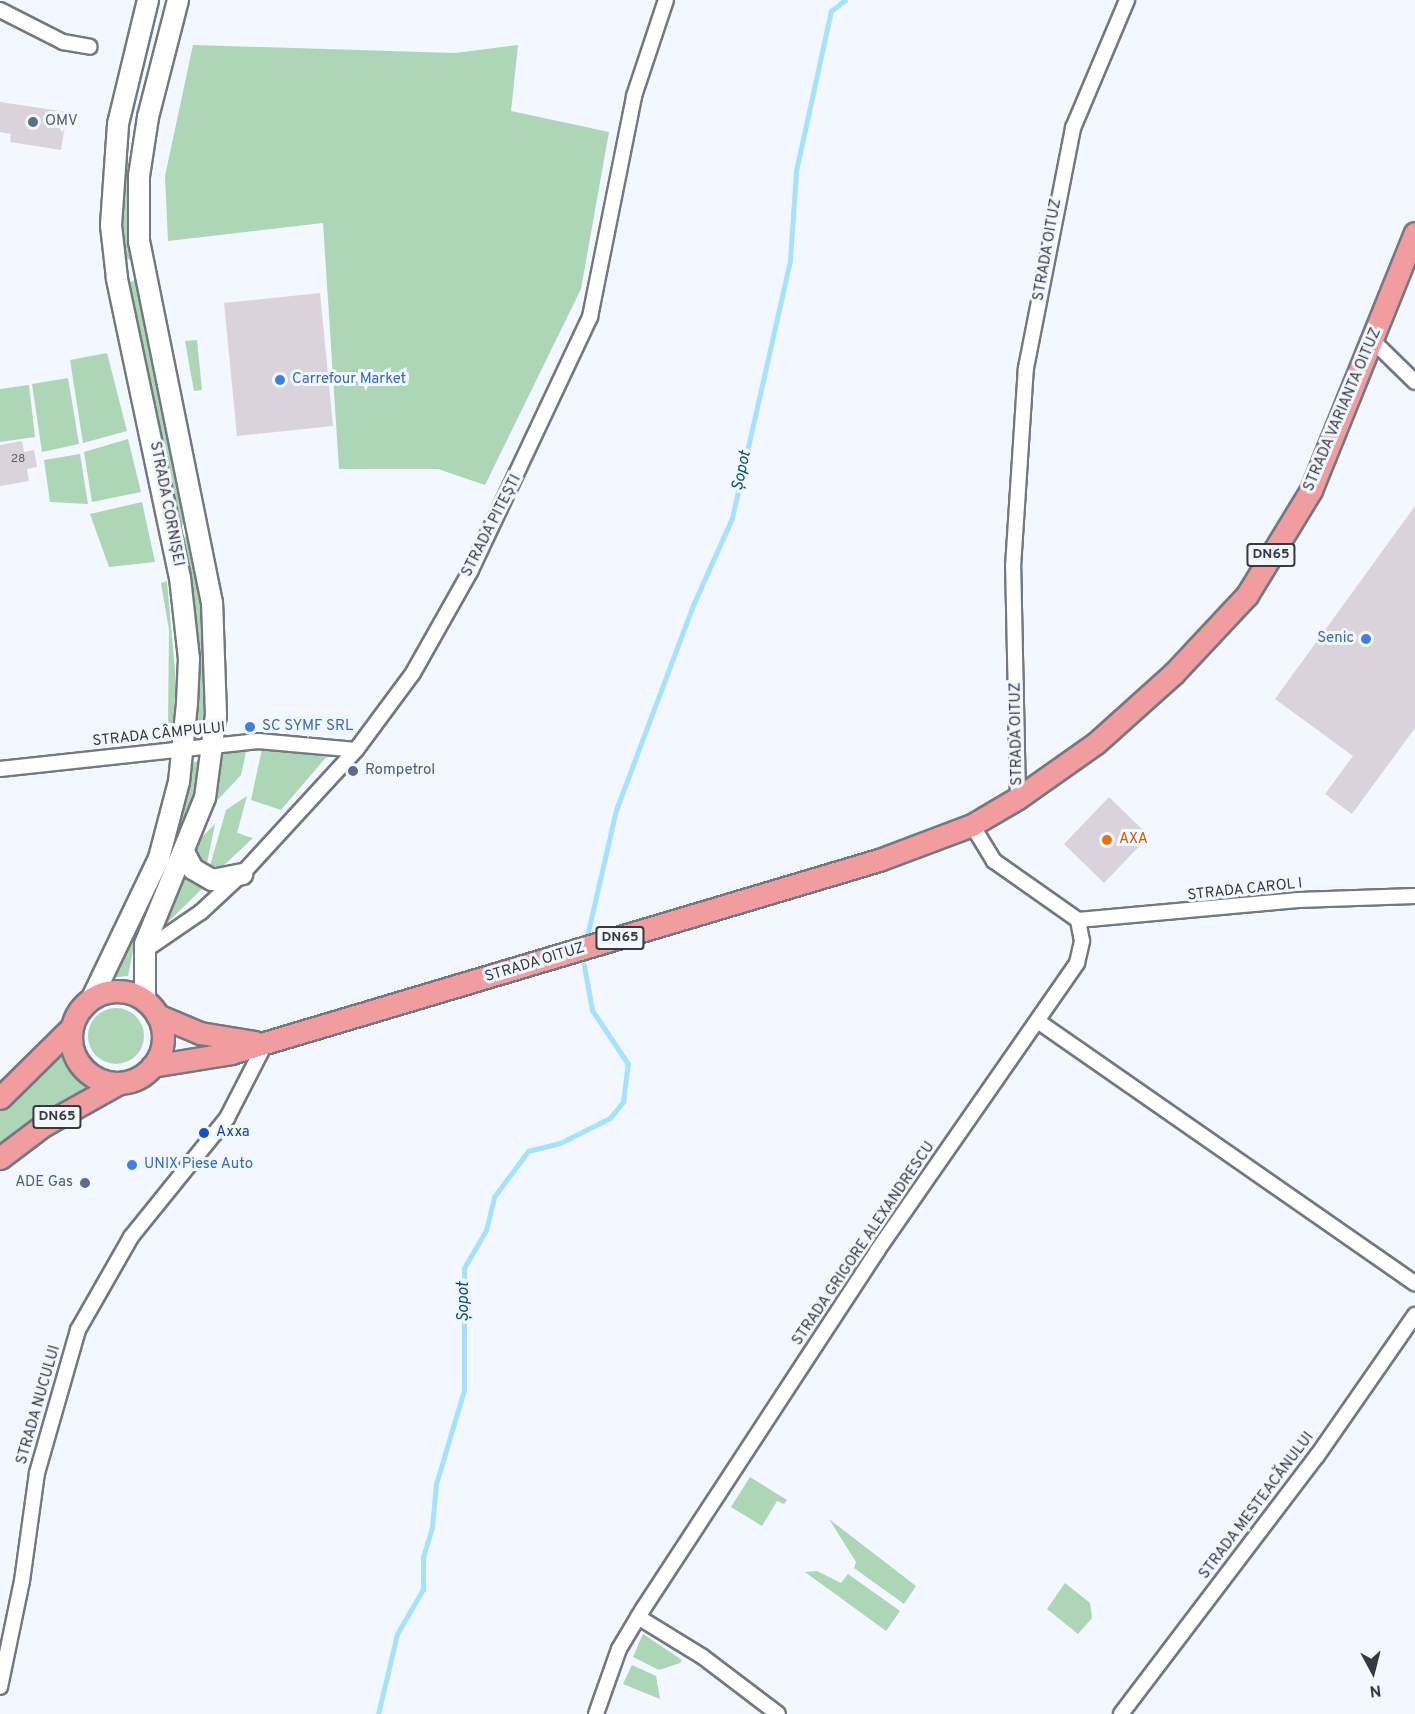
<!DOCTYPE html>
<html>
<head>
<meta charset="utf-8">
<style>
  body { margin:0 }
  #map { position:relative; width:1415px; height:1714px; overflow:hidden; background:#f3f7ff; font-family:Overpass,sans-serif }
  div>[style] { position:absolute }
  .green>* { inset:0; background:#acd6b5 }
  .round { border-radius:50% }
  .stream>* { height:5px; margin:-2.5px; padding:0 2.5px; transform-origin:2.5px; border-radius:2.5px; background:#a7e2fc }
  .building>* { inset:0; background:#dad3dc }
  .roads { filter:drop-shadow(2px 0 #747981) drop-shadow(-2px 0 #747981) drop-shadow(0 2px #747981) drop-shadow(0 -2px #747981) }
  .street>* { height:14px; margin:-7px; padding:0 7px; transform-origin:7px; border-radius:7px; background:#fff }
  .secondary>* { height:20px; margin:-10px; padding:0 10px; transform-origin:10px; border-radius:10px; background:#fff }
  .primary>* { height:21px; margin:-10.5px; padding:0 10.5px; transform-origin:10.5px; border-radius:10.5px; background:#f19c9f }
  .primary>.ring { margin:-10.5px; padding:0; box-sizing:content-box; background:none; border:21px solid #f19c9f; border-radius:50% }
  .dots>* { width:16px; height:16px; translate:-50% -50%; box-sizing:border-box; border:3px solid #f3f7ff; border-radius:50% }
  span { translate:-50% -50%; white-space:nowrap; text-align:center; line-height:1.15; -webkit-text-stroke:6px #f3f7ff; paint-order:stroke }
  .number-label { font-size:12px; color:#606065 }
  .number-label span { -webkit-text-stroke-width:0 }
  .shield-label span { padding:2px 4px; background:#f3f7ff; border:2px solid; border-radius:4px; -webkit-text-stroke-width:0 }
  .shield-label { font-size:14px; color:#37393d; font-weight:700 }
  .service-label { font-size:15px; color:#4e5e75 }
  .left { translate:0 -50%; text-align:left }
  .right { translate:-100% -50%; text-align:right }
  .street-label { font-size:15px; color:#37393d }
  .shop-label { font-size:15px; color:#366cbe }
  .food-label { font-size:15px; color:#c56008 }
  .transit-label { font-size:15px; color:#164399 }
  .water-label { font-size:16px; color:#00526c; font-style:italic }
  .north { position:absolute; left:1343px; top:1642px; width:60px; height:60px; -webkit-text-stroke:4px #f3f7ff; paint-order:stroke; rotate:173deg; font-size:16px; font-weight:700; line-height:24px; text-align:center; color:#37393d }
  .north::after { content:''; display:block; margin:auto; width:21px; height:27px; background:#37393d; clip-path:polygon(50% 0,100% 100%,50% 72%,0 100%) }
</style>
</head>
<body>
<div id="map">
  <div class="green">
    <div style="clip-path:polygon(193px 45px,455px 53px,518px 45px,511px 111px,609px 132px,581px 289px,485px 485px,438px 469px,339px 469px,323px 223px,168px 241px,165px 176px)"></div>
    <div style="clip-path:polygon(130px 164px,128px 227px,133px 259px,122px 260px,121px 165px)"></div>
    <div style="clip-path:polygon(135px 280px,187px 524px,177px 526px,128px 283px)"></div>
    <div style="clip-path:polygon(197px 340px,202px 390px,194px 391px,185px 341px)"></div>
    <div style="clip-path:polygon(107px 353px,127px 431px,83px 443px,70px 360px)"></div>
    <div style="clip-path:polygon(68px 378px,79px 444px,42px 452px,32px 384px)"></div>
    <div style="clip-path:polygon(29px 385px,35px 437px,0 442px,0 389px)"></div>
    <div style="clip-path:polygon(128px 439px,141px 492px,92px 502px,84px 452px)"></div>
    <div style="clip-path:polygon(80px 454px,88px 504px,50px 502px,44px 460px)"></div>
    <div style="clip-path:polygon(142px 502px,155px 562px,109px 567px,90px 514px)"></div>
    <div style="clip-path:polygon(191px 535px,204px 612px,208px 697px,205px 731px,200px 734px,196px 733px,195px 620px,179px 538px)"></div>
    <div style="clip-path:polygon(167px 581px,176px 682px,173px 723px,168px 723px,169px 630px,161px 583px)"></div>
    <div style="clip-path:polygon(227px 748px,246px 752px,241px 775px,211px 807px,221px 753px)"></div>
    <div style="clip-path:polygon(262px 749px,328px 752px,328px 755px,281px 810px,251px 800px)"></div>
    <div style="clip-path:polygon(198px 761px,202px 767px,193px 805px,145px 912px,189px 764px)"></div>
    <div style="clip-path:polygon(247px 796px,237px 833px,253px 838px,222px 867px,210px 866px,226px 810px)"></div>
    <div style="clip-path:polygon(215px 824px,207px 863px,204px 864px,194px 854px,199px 840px)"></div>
    <div style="clip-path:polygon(188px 873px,206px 885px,167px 923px,166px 920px)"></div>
    <div style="clip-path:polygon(139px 920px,128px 976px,109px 978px)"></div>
    <div class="round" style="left:88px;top:1008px;width:56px;height:56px"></div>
    <div style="clip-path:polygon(61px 1046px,65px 1063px,88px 1087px,47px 1109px,0 1144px,0 1109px)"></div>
    <div style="clip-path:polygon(750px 1477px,787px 1500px,784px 1504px,777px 1501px,762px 1526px,731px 1507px)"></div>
    <div style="clip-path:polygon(829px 1519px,916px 1586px,904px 1604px,854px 1568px,856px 1562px)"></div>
    <div style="clip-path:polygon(817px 1571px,841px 1583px,848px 1574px,900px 1611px,886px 1631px,805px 1572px)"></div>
    <div style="clip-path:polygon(1065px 1583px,1090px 1603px,1092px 1618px,1078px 1634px,1047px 1609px)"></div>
    <div style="clip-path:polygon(643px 1634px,682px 1660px,680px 1663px,659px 1670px,633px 1657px)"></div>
    <div style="clip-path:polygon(632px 1665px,656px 1676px,660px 1699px,623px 1684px)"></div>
  </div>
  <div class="stream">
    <div style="left:588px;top:932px;width:125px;rotate:-77.1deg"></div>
    <div style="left:616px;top:810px;width:221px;rotate:-69.4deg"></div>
    <div style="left:694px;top:603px;width:93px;rotate:-65.9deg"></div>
    <div style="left:732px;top:518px;width:264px;rotate:-77.3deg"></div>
    <div style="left:790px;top:260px;width:89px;rotate:-86.1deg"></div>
    <div style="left:796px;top:171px;width:164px;rotate:-77.7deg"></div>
    <div style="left:831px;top:11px;width:18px;rotate:-38deg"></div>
    <div style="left:378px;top:1714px;width:82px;rotate:-76.6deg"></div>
    <div style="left:397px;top:1634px;width:52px;rotate:-60deg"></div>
    <div style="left:423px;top:1589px;width:32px;rotate:-90deg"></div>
    <div style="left:423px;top:1557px;width:31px;rotate:-73deg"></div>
    <div style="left:432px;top:1527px;width:43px;rotate:-84.7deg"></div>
    <div style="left:436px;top:1484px;width:98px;rotate:-73.4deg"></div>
    <div style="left:464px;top:1390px;width:122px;rotate:-90deg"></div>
    <div style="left:464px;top:1268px;width:44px;rotate:-59.9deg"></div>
    <div style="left:486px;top:1230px;width:34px;rotate:-76deg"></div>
    <div style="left:494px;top:1197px;width:57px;rotate:-53.5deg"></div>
    <div style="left:528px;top:1151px;width:33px;rotate:-14deg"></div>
    <div style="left:560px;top:1143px;width:56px;rotate:-26.6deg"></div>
    <div style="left:610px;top:1118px;width:21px;rotate:-51deg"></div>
    <div style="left:623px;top:1102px;width:38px;rotate:-83deg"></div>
    <div style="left:628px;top:1064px;width:65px;rotate:-123.7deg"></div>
    <div style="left:592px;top:1010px;width:46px;rotate:-100.1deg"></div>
  </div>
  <div class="building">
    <div style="clip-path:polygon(0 102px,67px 112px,61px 150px,10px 142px,11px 134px,0 132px)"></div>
    <div style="clip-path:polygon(320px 293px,333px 426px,237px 436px,224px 303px)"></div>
    <div style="clip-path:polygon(22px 441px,24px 452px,34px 450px,37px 467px,27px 469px,29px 481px,0 486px,0 445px)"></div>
    <div style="clip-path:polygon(1415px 506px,1415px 728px,1352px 814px,1325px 794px,1353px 756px,1275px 699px)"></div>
    <div style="clip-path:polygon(1109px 797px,1149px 836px,1104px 883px,1064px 844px)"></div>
  </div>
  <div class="roads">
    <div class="street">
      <div style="left:0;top:10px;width:71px;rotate:26.9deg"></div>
      <div style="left:63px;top:42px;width:27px;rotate:10deg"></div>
      <div style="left:1372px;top:340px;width:60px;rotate:44.3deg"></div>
      <div style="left:0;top:769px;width:260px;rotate:-6.2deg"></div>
      <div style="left:258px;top:741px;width:98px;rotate:5.2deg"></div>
      <div style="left:1018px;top:798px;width:231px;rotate:-91.2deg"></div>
      <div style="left:1013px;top:567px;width:199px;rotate:-86.3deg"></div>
      <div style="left:1026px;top:368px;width:245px;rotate:-78.9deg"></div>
      <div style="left:1073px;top:128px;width:139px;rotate:-67.1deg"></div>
      <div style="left:1078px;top:920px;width:221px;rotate:-5.2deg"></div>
      <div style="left:1298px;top:900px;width:117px;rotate:-2deg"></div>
      <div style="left:144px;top:951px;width:69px;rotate:-34.4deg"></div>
      <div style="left:201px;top:912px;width:56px;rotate:-42.8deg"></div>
      <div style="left:242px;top:874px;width:168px;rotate:-47.4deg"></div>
      <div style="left:356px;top:750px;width:96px;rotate:-53.5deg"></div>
      <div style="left:413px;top:673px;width:118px;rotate:-60.6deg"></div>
      <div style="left:471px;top:570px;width:280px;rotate:-64.8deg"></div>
      <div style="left:590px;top:317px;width:225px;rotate:-78.7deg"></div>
      <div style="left:634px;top:96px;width:101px;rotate:-71.6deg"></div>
      <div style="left:1039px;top:1022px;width:458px;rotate:34.8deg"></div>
      <div style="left:638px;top:1617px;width:76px;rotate:31.6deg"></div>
      <div style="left:703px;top:1657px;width:94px;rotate:37.2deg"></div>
      <div style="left:0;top:1687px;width:108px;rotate:-78.3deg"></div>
      <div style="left:22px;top:1581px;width:109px;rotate:-82.1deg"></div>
      <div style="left:37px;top:1473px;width:149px;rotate:-74deg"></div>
      <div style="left:78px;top:1330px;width:107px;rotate:-60.3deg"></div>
      <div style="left:131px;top:1237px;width:153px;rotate:-51.1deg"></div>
      <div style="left:227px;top:1118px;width:83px;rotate:-62.8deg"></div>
      <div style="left:596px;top:1714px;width:69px;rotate:-70.5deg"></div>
      <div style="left:619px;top:1649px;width:47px;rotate:-59deg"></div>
      <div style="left:643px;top:1609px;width:428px;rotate:-56.8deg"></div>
      <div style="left:877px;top:1251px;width:351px;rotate:-55.2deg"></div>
      <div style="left:1077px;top:963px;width:23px;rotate:-77deg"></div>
      <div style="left:1082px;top:941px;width:21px;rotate:-101deg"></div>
      <div style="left:1078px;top:920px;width:103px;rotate:-144.9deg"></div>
      <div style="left:994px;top:861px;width:42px;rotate:-121.4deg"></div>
      <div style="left:1121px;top:1714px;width:324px;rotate:-52.8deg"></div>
      <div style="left:1317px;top:1456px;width:172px;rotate:-55.2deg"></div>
    </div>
    <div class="secondary">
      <div style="left:185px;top:854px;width:17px;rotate:62deg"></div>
      <div style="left:193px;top:869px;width:22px;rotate:30deg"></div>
      <div style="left:212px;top:880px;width:31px;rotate:-11deg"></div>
      <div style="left:92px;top:998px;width:155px;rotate:-64.4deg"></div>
      <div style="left:159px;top:858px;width:79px;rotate:-75.3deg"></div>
      <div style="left:179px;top:782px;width:79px;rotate:-84.2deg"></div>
      <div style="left:187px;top:703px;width:44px;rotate:-87.4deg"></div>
      <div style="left:189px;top:659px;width:81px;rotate:-96.3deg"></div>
      <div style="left:180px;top:578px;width:307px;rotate:-101.9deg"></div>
      <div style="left:117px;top:278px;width:53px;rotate:-96.5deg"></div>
      <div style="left:111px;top:225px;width:101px;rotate:-86deg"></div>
      <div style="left:118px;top:124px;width:128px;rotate:-76.4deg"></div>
      <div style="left:145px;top:1001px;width:57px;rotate:-90deg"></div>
      <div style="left:145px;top:944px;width:158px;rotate:-67.7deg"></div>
      <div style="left:205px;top:798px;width:84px;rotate:-82.5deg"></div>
      <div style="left:216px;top:715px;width:112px;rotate:-92deg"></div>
      <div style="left:212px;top:603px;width:368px;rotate:-101.4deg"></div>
      <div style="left:139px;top:242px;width:66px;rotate:-90deg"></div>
      <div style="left:139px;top:176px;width:60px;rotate:-81.3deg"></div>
      <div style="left:148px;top:117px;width:121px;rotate:-75.6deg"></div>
    </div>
    <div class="primary">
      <div class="ring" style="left:71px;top:991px;width:71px;height:71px"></div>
      <div style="left:157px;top:1015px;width:47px;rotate:22.7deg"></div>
      <div style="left:200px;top:1033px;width:56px;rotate:9.3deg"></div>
      <div style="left:152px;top:1066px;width:80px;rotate:-9.3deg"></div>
      <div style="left:231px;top:1053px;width:676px;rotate:-16.59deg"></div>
      <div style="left:879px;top:860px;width:99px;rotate:-20.6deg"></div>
      <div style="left:972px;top:825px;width:53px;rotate:-30.4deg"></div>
      <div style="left:1018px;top:798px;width:95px;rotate:-35.2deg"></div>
      <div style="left:1096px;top:743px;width:105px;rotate:-41.9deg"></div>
      <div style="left:1174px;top:673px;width:107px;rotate:-46.9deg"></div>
      <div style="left:1247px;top:595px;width:123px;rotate:-58.6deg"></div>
      <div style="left:1311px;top:490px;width:277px;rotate:-68deg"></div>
      <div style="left:0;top:1098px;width:100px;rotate:-44.6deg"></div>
      <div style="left:0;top:1158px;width:55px;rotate:-36.9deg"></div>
      <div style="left:44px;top:1125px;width:86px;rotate:-29.2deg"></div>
    </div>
  </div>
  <div class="dots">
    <div style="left:33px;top:122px;background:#5c6f8a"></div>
    <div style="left:280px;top:380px;background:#3f7fe0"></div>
    <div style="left:1366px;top:639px;background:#3f7fe0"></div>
    <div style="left:250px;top:727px;background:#3f7fe0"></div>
    <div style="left:353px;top:771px;background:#5c6f8a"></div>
    <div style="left:1107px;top:840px;background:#e8710a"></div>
    <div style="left:204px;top:1133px;background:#1a4fb4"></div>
    <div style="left:132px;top:1165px;background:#3f7fe0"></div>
    <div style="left:85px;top:1183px;background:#5c6f8a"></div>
  </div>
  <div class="number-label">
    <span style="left:18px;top:460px">28</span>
  </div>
  <div class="shield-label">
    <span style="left:1271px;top:555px">DN65</span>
    <span style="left:620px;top:938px">DN65</span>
    <span style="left:57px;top:1117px">DN65</span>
  </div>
  <div class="service-label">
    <span class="left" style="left:45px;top:122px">OMV</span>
    <span class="left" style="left:365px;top:771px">Rompetrol</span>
    <span class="right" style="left:73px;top:1183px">ADE Gas</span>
  </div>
  <div class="street-label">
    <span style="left:1048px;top:250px;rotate:-80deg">STRADA OITUZ</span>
    <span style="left:1343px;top:410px;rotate:-67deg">STRADA VARIANTA OITUZ</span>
    <span style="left:166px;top:504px;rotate:79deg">STRADA CORNIȘEI</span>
    <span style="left:492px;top:526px;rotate:-63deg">STRADA PITEȘTI</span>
    <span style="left:1017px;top:734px;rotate:-91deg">STRADA OITUZ</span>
    <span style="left:159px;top:735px;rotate:-6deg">STRADA CÂMPULUI</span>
    <span style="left:1245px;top:890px;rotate:-6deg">STRADA CAROL I</span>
    <span style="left:535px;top:963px;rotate:-17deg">STRADA OITUZ</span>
    <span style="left:864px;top:1244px;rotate:-56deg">STRADA GRIGORE ALEXANDRESCU</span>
    <span style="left:39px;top:1405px;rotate:-74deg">STRADA NUCULUI</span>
    <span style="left:1257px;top:1506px;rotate:-53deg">STRADA MESTEACĂNULUI</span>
  </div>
  <div class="shop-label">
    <span class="left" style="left:292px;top:380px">Carrefour Market</span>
    <span class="right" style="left:1354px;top:639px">Senic</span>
    <span class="left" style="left:262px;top:727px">SC SYMF SRL</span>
    <span class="left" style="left:144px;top:1165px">UNIX Piese Auto</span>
  </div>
  <div class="food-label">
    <span class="left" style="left:1119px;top:840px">AXA</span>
  </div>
  <div class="transit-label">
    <span class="left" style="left:216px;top:1133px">Axxa</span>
  </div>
  <div class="water-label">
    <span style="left:742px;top:471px;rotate:-78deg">Șopot</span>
    <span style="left:464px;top:1302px;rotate:-90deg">Șopot</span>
  </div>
  <div class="north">N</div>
</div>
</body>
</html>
